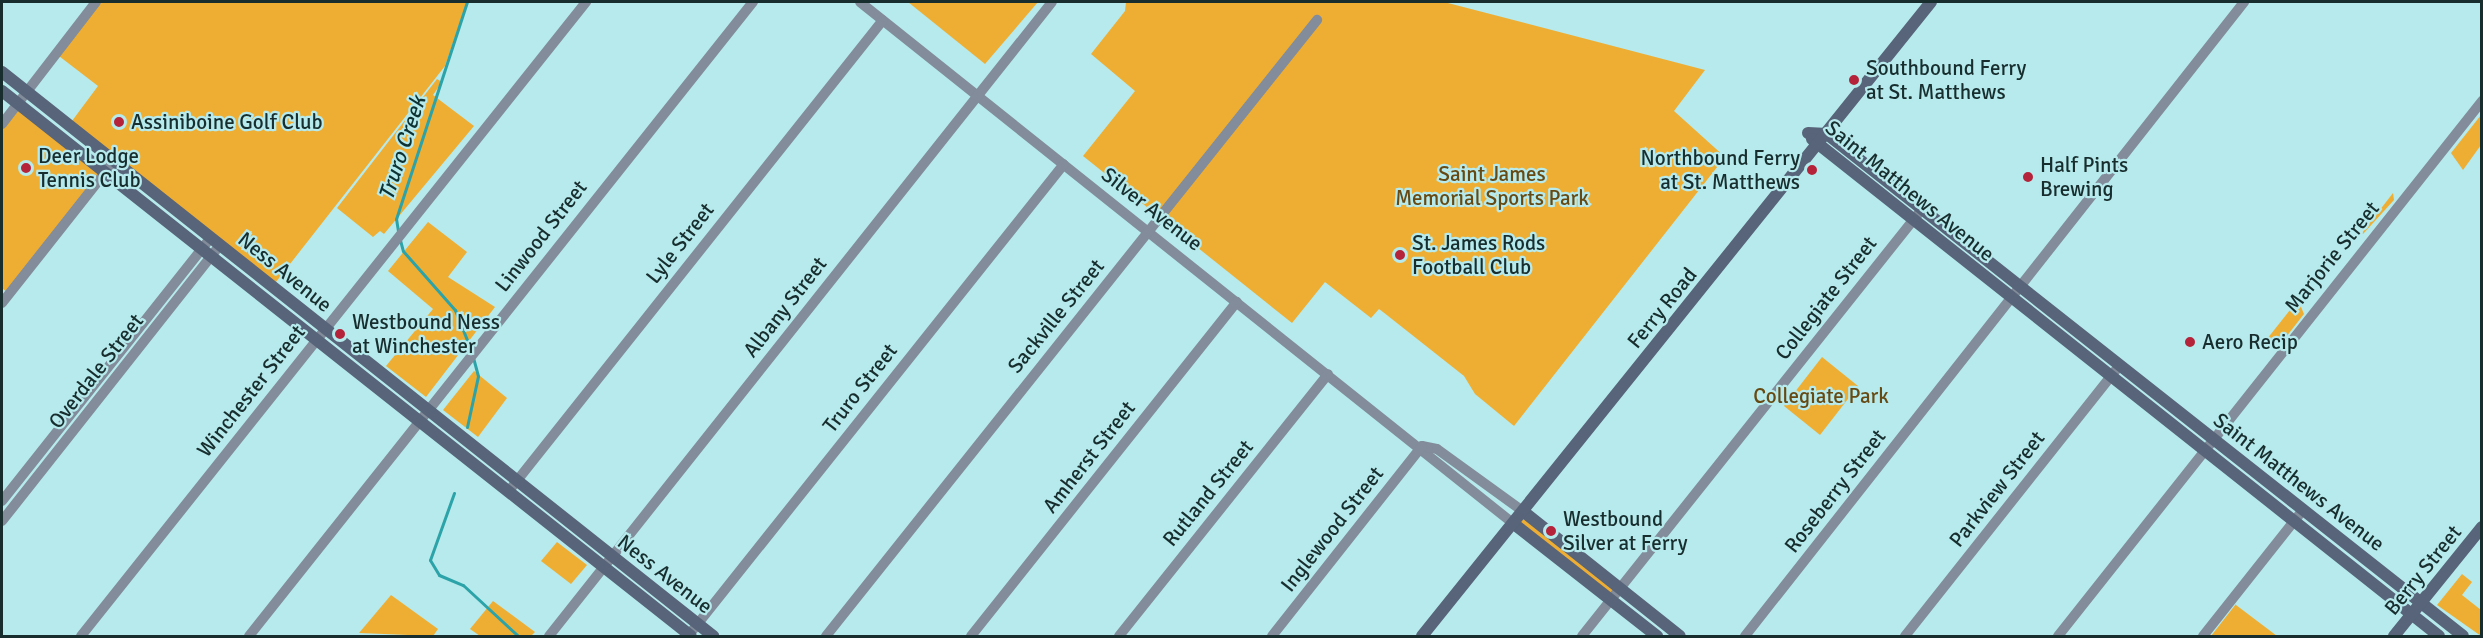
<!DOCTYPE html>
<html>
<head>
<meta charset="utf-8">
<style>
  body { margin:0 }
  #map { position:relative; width:2483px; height:638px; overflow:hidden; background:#b6eaec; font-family:Signika,sans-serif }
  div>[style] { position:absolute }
  .green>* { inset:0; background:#eeae34 }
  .stream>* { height:3px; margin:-1.5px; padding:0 1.5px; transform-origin:1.5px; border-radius:1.5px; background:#2ca3a8 }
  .street>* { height:10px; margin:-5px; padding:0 5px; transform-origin:5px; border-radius:5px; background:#828c9a }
  .secondary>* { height:12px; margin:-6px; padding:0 6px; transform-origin:6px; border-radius:6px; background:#576479 }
  .dots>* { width:16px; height:16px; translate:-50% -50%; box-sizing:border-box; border:3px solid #b6eaec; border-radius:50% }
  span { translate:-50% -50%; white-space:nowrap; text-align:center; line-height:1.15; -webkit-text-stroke:4.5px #b6eaec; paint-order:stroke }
  .poi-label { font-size:21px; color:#182d2e }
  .left { translate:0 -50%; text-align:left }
  .right { translate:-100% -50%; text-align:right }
  .park-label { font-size:21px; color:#674a13 }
  .street-label { font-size:21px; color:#182d2e }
  .water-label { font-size:22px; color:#0e3132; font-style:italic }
  .frame { position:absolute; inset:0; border:3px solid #182d2e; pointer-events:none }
</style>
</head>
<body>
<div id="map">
  <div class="green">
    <div style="clip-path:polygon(96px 2px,467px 2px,445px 66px,272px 287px,69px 125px,98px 86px,55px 53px)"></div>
    <div style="clip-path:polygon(908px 2px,1038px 2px,985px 64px)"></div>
    <div style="clip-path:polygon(1126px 2px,1444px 2px,1705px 70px,1674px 111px,1725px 157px,1514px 426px,1475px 394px,1464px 376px,1383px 312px,1379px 309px,1371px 318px,1325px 282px,1292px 323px,1083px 156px,1135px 91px,1091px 54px,1125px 11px)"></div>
    <div style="clip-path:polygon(437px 79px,442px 82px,433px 95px,474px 126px,384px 234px,380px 231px,373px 237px,337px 208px)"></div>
    <div style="clip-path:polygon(18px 103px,106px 172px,9px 294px,2px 288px,2px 124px)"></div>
    <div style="clip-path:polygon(2481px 115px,2481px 145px,2463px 170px,2451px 153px)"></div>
    <div style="clip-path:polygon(2393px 193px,2394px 200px,2363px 234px,2362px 233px)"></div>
    <div style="clip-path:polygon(428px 222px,467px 252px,448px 277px,495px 307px,426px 397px,386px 366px,433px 309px,388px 271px)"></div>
    <div style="clip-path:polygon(2298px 300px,2304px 314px,2282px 342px,2271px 344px,2267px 339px)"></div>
    <div style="clip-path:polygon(1822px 357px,1858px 386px,1820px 435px,1784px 406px)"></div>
    <div style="clip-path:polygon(474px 371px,507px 398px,478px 437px,443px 410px)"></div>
    <div style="clip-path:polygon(1524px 512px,1620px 589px,1611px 600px,1514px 524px)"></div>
    <div style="clip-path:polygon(557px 542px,587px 565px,571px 584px,541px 561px)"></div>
    <div style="clip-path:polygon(2462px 574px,2472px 582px,2462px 595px,2481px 610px,2481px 636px,2437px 605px)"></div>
    <div style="clip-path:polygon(391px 595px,438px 629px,433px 636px,359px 633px)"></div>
    <div style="clip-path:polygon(493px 601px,535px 632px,531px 636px,480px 636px,470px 629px)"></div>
    <div style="clip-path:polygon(2236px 604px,2236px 605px,2277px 636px,2211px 636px)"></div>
  </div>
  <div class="stream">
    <div style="left:398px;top:231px;width:12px;rotate:-99deg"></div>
    <div style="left:396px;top:219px;width:228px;rotate:-71.9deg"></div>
    <div style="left:400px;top:240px;width:11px;rotate:75deg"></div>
    <div style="left:403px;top:251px;width:79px;rotate:48.6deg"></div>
    <div style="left:455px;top:310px;width:43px;rotate:68.2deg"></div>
    <div style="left:467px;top:427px;width:52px;rotate:-77.8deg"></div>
    <div style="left:478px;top:376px;width:20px;rotate:-105deg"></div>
    <div style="left:454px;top:493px;width:71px;rotate:109.7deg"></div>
    <div style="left:430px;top:560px;width:17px;rotate:59deg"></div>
    <div style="left:439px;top:575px;width:26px;rotate:23deg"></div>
    <div style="left:463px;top:585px;width:75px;rotate:42.8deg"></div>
  </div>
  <div class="street">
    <div style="left:860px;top:2px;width:837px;rotate:38.6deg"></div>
    <div style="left:2px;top:124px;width:154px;rotate:-52.4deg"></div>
    <div style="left:2px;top:303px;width:181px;rotate:-51.7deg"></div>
    <div style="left:1422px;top:446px;width:15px;rotate:11deg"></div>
    <div style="left:1437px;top:449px;width:107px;rotate:35.9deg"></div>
    <div style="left:512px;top:487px;width:596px;rotate:-51.54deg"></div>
    <div style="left:2px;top:501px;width:330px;rotate:-51.6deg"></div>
    <div style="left:2px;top:521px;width:352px;rotate:-51.7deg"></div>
    <div style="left:81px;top:636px;width:811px;rotate:-51.46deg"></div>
    <div style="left:249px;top:636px;width:810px;rotate:-51.52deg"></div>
    <div style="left:549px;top:636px;width:809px;rotate:-51.57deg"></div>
    <div style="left:688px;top:636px;width:603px;rotate:-51.46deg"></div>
    <div style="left:826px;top:636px;width:788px;rotate:-51.44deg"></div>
    <div style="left:971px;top:636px;width:427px;rotate:-51.5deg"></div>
    <div style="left:1119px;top:636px;width:335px;rotate:-51.4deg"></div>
    <div style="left:1272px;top:636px;width:242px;rotate:-51.7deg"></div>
    <div style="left:1582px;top:636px;width:546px;rotate:-51.47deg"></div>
    <div style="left:1745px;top:636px;width:807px;rotate:-51.79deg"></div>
    <div style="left:1905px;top:636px;width:346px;rotate:-51.6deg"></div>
    <div style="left:2058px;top:636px;width:683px;rotate:-51.6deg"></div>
    <div style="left:2203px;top:636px;width:161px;rotate:-51.6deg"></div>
  </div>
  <div class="secondary">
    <div style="left:2px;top:72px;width:908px;rotate:38.42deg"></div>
    <div style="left:2px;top:91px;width:878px;rotate:38.34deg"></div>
    <div style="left:1808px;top:133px;width:19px;rotate:3deg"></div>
    <div style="left:1827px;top:134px;width:810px;rotate:38.28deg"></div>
    <div style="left:1812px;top:139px;width:800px;rotate:38.4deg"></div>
    <div style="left:1524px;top:512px;width:199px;rotate:38.5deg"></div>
    <div style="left:1514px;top:524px;width:182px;rotate:38.1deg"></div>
    <div style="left:1422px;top:636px;width:813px;rotate:-51.24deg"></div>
    <div style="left:2394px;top:636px;width:140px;rotate:-51.1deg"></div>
  </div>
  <div class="dots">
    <div style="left:1854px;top:80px;background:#b5233a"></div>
    <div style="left:119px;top:122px;background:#b5233a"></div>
    <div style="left:26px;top:168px;background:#b5233a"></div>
    <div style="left:1812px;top:170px;background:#b5233a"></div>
    <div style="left:2028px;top:177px;background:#b5233a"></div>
    <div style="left:1400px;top:255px;background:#b5233a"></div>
    <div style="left:340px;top:334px;background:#b5233a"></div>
    <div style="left:2190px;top:342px;background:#b5233a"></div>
    <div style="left:1551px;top:531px;background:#b5233a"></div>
  </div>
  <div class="poi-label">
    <span class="left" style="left:1866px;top:80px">Southbound Ferry<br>at St. Matthews</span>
    <span class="left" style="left:131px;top:122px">Assiniboine Golf Club</span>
    <span class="left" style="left:38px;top:168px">Deer Lodge<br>Tennis Club</span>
    <span class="right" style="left:1800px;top:170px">Northbound Ferry<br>at St. Matthews</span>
    <span class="left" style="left:2040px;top:177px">Half Pints<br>Brewing</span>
    <span class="left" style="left:1412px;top:255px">St. James Rods<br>Football Club</span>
    <span class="left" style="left:352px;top:334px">Westbound Ness<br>at Winchester</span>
    <span class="left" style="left:2202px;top:342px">Aero Recip</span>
    <span class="left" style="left:1563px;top:531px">Westbound<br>Silver at Ferry</span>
  </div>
  <div class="park-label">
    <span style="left:1492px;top:186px">Saint James<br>Memorial Sports Park</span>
    <span style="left:1821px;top:396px">Collegiate Park</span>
  </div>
  <div class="street-label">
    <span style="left:1910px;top:191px;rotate:39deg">Saint Matthews Avenue</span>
    <span style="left:1152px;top:209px;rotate:38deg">Silver Avenue</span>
    <span style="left:541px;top:236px;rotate:-52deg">Linwood Street</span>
    <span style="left:680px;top:243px;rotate:-52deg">Lyle Street</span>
    <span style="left:2332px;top:257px;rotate:-51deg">Marjorie Street</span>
    <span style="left:285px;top:272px;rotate:39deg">Ness Avenue</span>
    <span style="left:1826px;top:298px;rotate:-52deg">Collegiate Street</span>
    <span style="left:785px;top:307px;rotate:-52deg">Albany Street</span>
    <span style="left:1662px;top:308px;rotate:-51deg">Ferry Road</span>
    <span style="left:1056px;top:316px;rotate:-51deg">Sackville Street</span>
    <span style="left:96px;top:371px;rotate:-52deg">Overdale Street</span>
    <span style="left:860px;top:388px;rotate:-52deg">Truro Street</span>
    <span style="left:251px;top:391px;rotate:-52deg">Winchester Street</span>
    <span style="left:1089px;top:457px;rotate:-52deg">Amherst Street</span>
    <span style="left:2299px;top:482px;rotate:38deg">Saint Matthews Avenue</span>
    <span style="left:1997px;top:489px;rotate:-52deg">Parkview Street</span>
    <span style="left:1835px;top:491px;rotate:-52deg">Roseberry Street</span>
    <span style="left:1208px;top:493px;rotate:-51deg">Rutland Street</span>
    <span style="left:1332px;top:529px;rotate:-52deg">Inglewood Street</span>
    <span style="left:2423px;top:570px;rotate:-51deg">Berry Street</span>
    <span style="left:665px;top:574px;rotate:38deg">Ness Avenue</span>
  </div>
  <div class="water-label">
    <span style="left:402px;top:148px;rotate:-72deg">Truro Creek</span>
  </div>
  <div class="frame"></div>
</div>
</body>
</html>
